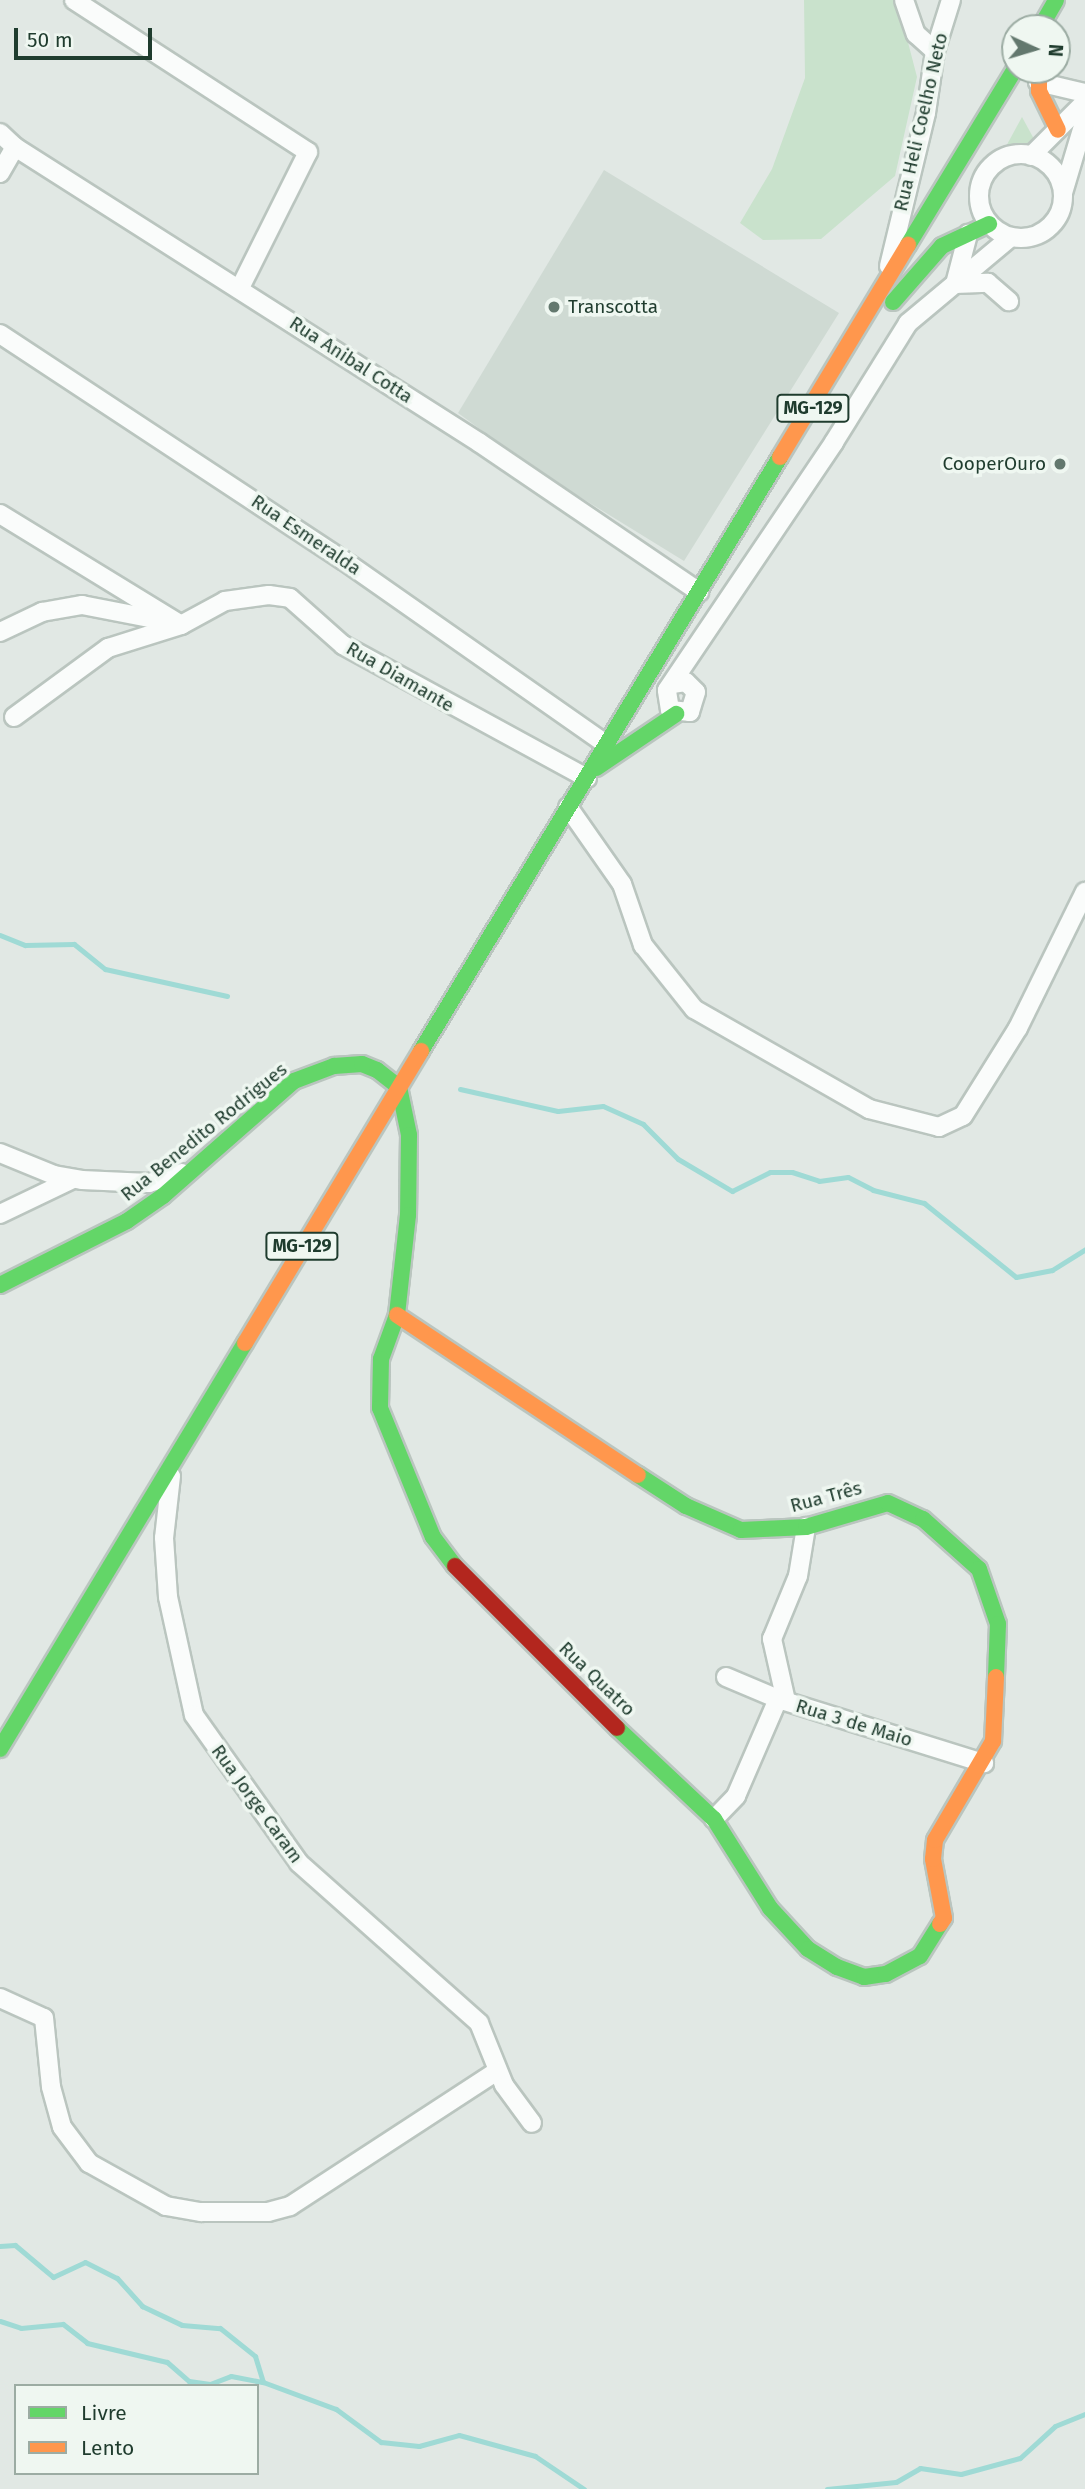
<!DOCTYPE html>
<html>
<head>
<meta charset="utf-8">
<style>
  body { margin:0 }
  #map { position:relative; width:1085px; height:2489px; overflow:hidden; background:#e1e8e4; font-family:"Fira Sans",sans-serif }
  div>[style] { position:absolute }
  .built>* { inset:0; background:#cfdad3 }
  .green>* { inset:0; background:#c9e2cc }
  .stream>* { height:5px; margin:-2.5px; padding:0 2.5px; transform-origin:2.5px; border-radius:2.5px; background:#9fdad5 }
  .roads { filter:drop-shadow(2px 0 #bac5bf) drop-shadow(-2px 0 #bac5bf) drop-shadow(0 2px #bac5bf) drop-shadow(0 -2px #bac5bf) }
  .street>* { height:18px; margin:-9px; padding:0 9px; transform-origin:9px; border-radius:9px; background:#fafcfb }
  .street>.ring { margin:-9px; padding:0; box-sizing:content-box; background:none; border:18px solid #fafcfb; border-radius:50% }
  .fast>* { height:16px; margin:-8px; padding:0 8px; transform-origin:8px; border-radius:8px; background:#63d668 }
  .slow>* { height:16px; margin:-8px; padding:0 8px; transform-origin:8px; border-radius:8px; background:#ff974d }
  .jam>* { height:16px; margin:-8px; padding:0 8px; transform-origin:8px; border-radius:8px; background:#b3261e }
  .dots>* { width:19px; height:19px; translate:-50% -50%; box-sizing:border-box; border:4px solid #eff7f1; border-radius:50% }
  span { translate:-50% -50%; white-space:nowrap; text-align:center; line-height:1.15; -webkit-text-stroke:7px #eff7f1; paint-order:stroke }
  .shield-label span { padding:2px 5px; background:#eff7f1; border:2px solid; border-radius:5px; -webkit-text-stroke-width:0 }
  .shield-label { font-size:18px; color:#1f3c2e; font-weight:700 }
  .street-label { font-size:19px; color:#1f3c2e }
  .poi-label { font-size:19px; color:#1f3c2e }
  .left { translate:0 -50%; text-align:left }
  .right { translate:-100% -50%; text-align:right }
  .legend { position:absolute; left:14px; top:2384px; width:245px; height:91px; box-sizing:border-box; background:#eff7f1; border:2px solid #9caca3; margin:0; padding:9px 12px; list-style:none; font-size:21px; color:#1f3c2e }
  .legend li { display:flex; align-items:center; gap:14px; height:35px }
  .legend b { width:35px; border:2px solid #9caca3 }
  .north { position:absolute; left:1001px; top:14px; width:70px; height:70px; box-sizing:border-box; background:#eff7f1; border:2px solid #9caca3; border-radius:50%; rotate:94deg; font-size:19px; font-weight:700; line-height:28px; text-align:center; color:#1f3c2e }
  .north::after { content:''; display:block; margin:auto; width:24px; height:32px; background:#63786e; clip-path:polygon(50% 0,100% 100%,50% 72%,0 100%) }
  .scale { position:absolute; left:14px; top:28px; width:138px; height:32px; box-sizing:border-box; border:4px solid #1f3c2e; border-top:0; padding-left:9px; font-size:21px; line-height:24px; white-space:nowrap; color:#1f3c2e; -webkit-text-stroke:5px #eff7f1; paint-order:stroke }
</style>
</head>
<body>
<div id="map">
  <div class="built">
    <div style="clip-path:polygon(604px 170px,839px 313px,684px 561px,533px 468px,458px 413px)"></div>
  </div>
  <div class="green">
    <div style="clip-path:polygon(804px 0,897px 0,917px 77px,895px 176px,821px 239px,763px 240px,740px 223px,772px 169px,805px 78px)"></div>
    <div style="clip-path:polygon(1022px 117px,1040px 150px,1003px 152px)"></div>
  </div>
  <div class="stream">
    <div style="left:0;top:935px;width:27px;rotate:22deg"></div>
    <div style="left:25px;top:945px;width:49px;rotate:-1.2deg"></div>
    <div style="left:74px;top:944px;width:40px;rotate:39deg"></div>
    <div style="left:105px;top:969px;width:125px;rotate:12.5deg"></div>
    <div style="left:460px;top:1089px;width:100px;rotate:12.7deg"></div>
    <div style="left:558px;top:1111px;width:45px;rotate:-6.3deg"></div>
    <div style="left:603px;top:1106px;width:44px;rotate:24.2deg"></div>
    <div style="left:643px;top:1124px;width:49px;rotate:45deg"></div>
    <div style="left:678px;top:1159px;width:63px;rotate:30.7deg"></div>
    <div style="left:732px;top:1191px;width:42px;rotate:-26.6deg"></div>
    <div style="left:770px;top:1172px;width:22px"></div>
    <div style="left:792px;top:1172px;width:28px;rotate:18deg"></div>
    <div style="left:819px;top:1181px;width:29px;rotate:-8deg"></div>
    <div style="left:848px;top:1177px;width:28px;rotate:27deg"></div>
    <div style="left:873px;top:1190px;width:53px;rotate:14.3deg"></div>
    <div style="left:924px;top:1203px;width:118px;rotate:38.8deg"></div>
    <div style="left:1016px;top:1277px;width:37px;rotate:-11deg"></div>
    <div style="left:1052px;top:1270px;width:39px;rotate:-32deg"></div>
    <div style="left:0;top:2246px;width:15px;rotate:-4deg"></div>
    <div style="left:15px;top:2245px;width:50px;rotate:40.1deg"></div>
    <div style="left:53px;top:2277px;width:35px;rotate:-25deg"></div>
    <div style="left:85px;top:2262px;width:36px;rotate:27deg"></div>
    <div style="left:117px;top:2278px;width:38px;rotate:48deg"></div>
    <div style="left:142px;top:2306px;width:44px;rotate:25.4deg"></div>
    <div style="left:182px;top:2325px;width:38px;rotate:5deg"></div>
    <div style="left:220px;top:2328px;width:45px;rotate:38.7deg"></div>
    <div style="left:255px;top:2356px;width:27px;rotate:73deg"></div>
    <div style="left:263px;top:2382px;width:78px;rotate:20.3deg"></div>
    <div style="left:336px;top:2409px;width:56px;rotate:36.3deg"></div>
    <div style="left:381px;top:2442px;width:38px;rotate:6deg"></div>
    <div style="left:419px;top:2446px;width:41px;rotate:-15.4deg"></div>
    <div style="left:459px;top:2435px;width:79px;rotate:15.4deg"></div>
    <div style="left:535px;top:2456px;width:59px;rotate:34deg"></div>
    <div style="left:0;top:2321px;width:22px;rotate:18deg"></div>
    <div style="left:21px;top:2328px;width:42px;rotate:-5.4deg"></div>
    <div style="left:63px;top:2324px;width:31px;rotate:38deg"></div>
    <div style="left:87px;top:2343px;width:82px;rotate:13.4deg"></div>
    <div style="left:167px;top:2362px;width:29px;rotate:41deg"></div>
    <div style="left:189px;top:2381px;width:21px;rotate:8deg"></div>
    <div style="left:210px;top:2384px;width:22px;rotate:-21deg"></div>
    <div style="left:231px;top:2376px;width:33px;rotate:11deg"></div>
    <div style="left:827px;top:2489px;width:69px;rotate:-5.8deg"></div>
    <div style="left:896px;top:2482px;width:28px;rotate:-30deg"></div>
    <div style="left:920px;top:2468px;width:41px;rotate:8.3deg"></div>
    <div style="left:961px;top:2474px;width:61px;rotate:-15.2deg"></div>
    <div style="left:1020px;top:2458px;width:47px;rotate:-42.4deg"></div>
    <div style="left:1055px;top:2426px;width:32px;rotate:-22deg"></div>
  </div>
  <div class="roads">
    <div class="street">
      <div style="left:74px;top:0;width:279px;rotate:33deg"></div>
      <div style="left:308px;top:152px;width:152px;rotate:116.6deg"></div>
      <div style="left:904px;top:0;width:36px;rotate:71deg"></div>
      <div style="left:916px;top:34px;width:25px;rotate:42deg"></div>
      <div style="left:1038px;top:82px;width:48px;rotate:13.2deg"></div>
      <div style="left:0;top:133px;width:21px;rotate:43deg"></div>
      <div style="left:15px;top:147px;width:551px;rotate:32.48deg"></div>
      <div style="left:480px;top:443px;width:265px;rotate:34.2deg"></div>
      <div class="ring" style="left:979px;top:154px;width:66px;height:66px"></div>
      <div style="left:1031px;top:156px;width:76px;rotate:-45deg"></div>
      <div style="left:0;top:173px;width:30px;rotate:-60deg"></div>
      <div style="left:1063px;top:193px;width:77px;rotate:-73.4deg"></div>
      <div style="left:889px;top:266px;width:157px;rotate:-76.4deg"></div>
      <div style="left:926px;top:113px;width:63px;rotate:-81.7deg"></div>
      <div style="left:935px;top:51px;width:53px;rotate:-72.6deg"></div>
      <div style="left:955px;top:284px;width:33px;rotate:-2deg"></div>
      <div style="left:988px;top:283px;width:28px;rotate:41deg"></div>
      <div style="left:955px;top:284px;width:52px;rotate:-75.4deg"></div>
      <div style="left:0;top:334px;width:411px;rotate:33.4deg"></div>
      <div style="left:343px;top:560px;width:321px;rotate:35deg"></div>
      <div style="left:0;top:514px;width:212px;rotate:31.5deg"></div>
      <div style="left:181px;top:625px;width:50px;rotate:-28.6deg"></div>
      <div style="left:225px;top:601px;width:44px;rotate:-7.8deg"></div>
      <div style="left:269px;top:595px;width:21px;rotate:8deg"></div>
      <div style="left:290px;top:598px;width:71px;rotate:41.6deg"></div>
      <div style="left:343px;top:645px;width:278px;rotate:28.6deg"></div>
      <div style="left:0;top:632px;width:47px;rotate:-25.5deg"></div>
      <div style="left:42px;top:612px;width:41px;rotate:-9.9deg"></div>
      <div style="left:82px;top:605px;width:84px;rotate:11deg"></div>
      <div style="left:672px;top:684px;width:14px;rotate:-8deg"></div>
      <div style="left:686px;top:682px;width:14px;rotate:45deg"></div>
      <div style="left:696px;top:692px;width:21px;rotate:107deg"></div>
      <div style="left:690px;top:712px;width:20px;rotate:-174deg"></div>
      <div style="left:670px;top:710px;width:20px;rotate:-99deg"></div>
      <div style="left:667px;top:690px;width:299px;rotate:-56deg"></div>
      <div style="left:834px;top:442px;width:140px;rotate:-58.1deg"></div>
      <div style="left:908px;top:323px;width:134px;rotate:-39.9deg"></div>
      <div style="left:14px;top:717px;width:117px;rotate:-36.3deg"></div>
      <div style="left:108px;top:648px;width:77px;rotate:-17.5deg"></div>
      <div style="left:568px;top:807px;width:94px;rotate:55deg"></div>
      <div style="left:622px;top:884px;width:65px;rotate:71deg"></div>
      <div style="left:643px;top:945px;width:82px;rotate:51.4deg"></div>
      <div style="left:694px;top:1009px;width:202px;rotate:29.7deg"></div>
      <div style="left:869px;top:1109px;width:72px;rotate:14.4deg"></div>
      <div style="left:939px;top:1127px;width:26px;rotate:-25deg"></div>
      <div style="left:963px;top:1116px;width:104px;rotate:-58deg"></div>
      <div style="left:1018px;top:1028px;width:152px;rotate:-63.8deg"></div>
      <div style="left:0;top:1153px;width:58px;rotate:22.2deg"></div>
      <div style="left:54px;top:1175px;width:28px;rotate:10deg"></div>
      <div style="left:82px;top:1180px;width:67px;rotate:2.6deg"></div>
      <div style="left:149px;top:1183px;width:34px;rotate:-17deg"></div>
      <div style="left:0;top:1214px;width:81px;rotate:-25.6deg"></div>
      <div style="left:171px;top:1476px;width:62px;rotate:96.4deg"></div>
      <div style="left:164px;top:1538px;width:59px;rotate:86.1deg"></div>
      <div style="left:168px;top:1597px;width:121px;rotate:77.6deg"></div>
      <div style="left:194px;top:1715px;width:181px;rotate:54.6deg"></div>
      <div style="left:299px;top:1863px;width:241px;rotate:41.6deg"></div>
      <div style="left:479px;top:2023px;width:67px;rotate:68deg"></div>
      <div style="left:504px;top:2085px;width:47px;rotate:53.6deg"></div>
      <div style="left:726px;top:1677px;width:56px;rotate:22.9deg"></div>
      <div style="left:778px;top:1699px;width:216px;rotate:17.3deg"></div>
      <div style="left:786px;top:1701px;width:64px;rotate:-102.7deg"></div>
      <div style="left:772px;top:1639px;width:68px;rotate:-67.6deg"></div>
      <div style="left:798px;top:1576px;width:50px;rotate:-80.7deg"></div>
      <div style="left:714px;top:1819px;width:32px;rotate:-46deg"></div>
      <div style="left:736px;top:1796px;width:106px;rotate:-66.6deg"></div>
      <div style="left:0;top:1998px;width:48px;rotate:24.4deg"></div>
      <div style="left:44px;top:2018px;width:69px;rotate:84.2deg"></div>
      <div style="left:51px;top:2087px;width:41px;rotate:74.6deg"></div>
      <div style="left:62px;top:2127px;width:45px;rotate:53.1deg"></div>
      <div style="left:89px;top:2163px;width:88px;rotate:29.2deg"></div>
      <div style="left:166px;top:2206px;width:36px;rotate:10deg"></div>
      <div style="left:201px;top:2212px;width:67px"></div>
      <div style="left:268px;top:2212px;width:23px;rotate:-15deg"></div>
      <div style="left:290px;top:2206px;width:247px;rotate:-33.1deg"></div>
    </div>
    <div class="fast">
      <div style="left:1040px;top:28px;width:32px;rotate:-60deg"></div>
      <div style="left:908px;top:245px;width:206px;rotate:-58.7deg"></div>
      <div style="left:893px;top:302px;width:74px;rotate:-48.8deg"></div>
      <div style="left:942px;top:246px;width:52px;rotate:-25.1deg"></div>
      <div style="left:596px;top:768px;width:97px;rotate:-34deg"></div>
      <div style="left:421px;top:1051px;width:694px;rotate:-58.85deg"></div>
      <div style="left:0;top:1285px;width:142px;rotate:-26.7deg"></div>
      <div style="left:127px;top:1221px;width:44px;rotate:-34.8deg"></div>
      <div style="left:163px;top:1196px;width:174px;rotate:-41.3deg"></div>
      <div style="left:294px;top:1081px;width:43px;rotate:-20.6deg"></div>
      <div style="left:334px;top:1066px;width:28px;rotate:-4deg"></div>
      <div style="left:362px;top:1064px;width:16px;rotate:22deg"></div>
      <div style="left:377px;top:1070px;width:28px;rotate:38deg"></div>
      <div style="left:399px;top:1087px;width:49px;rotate:78.2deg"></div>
      <div style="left:409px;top:1135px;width:80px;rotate:90.7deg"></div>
      <div style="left:408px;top:1215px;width:101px;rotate:96.3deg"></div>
      <div style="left:397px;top:1315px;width:47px;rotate:110deg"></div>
      <div style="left:381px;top:1359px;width:49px;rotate:91.2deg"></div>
      <div style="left:380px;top:1408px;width:139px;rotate:67.7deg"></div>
      <div style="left:433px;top:1537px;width:36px;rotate:53deg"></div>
      <div style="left:638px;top:1475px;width:57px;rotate:32.9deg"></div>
      <div style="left:686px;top:1506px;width:60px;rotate:23.6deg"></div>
      <div style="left:741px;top:1530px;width:65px;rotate:-2.6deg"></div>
      <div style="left:806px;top:1527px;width:85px;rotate:-16.3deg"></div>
      <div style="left:888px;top:1503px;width:38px;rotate:25deg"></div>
      <div style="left:923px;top:1519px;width:75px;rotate:41.8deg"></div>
      <div style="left:979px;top:1569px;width:58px;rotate:70.9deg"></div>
      <div style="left:998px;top:1624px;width:53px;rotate:92.2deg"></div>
      <div style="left:617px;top:1728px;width:133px;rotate:43.2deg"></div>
      <div style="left:714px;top:1819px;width:105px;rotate:57.8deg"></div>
      <div style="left:770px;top:1908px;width:56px;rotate:47.2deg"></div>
      <div style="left:808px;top:1949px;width:34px;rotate:32deg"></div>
      <div style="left:837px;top:1967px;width:29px;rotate:20deg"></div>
      <div style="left:864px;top:1977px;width:22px;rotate:-8deg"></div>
      <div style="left:886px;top:1974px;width:38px;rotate:-28deg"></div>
      <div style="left:920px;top:1956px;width:38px;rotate:-58deg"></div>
      <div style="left:0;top:1749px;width:474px;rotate:-58.9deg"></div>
    </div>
    <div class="slow">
      <div style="left:1039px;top:70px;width:21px;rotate:90deg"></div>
      <div style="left:1039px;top:91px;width:43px;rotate:64deg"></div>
      <div style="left:780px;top:457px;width:248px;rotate:-58.9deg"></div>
      <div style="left:397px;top:1315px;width:289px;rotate:33.6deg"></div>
      <div style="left:245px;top:1343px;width:341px;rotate:-58.9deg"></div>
      <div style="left:940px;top:1924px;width:7px;rotate:-56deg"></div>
      <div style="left:944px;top:1918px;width:60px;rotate:-100.6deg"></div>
      <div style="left:933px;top:1859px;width:19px;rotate:-84deg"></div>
      <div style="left:935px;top:1840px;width:115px;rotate:-59.6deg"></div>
      <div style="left:993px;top:1741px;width:64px;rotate:-87.3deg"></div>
    </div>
    <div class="jam">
      <div style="left:455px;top:1566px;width:229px;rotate:45deg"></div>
    </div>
  </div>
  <div class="dots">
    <div style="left:554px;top:307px;background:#63786e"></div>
    <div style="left:1060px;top:464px;background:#63786e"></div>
  </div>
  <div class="shield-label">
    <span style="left:813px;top:408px">MG-129</span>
    <span style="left:302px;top:1246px">MG-129</span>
  </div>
  <div class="street-label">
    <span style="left:921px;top:122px;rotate:-77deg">Rua Heli Coelho Neto</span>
    <span style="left:351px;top:360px;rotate:33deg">Rua Anibal Cotta</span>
    <span style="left:306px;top:535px;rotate:34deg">Rua Esmeralda</span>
    <span style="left:400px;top:677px;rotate:30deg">Rua Diamante</span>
    <span style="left:204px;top:1132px;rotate:-39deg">Rua Benedito Rodrigues</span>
    <span style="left:826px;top:1497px;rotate:-15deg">Rua Três</span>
    <span style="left:597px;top:1679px;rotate:44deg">Rua Quatro</span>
    <span style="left:854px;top:1723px;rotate:17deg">Rua 3 de Maio</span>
    <span style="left:257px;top:1804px;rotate:54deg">Rua Jorge Caram</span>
  </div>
  <div class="poi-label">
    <span class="left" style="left:568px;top:307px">Transcotta</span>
    <span class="right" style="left:1046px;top:464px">CooperOuro</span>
  </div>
  <ul class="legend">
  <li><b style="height:9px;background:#63d668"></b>Livre</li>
  <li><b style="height:9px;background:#ff974d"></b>Lento</li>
  </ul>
  <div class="north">N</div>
  <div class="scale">50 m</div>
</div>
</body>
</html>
